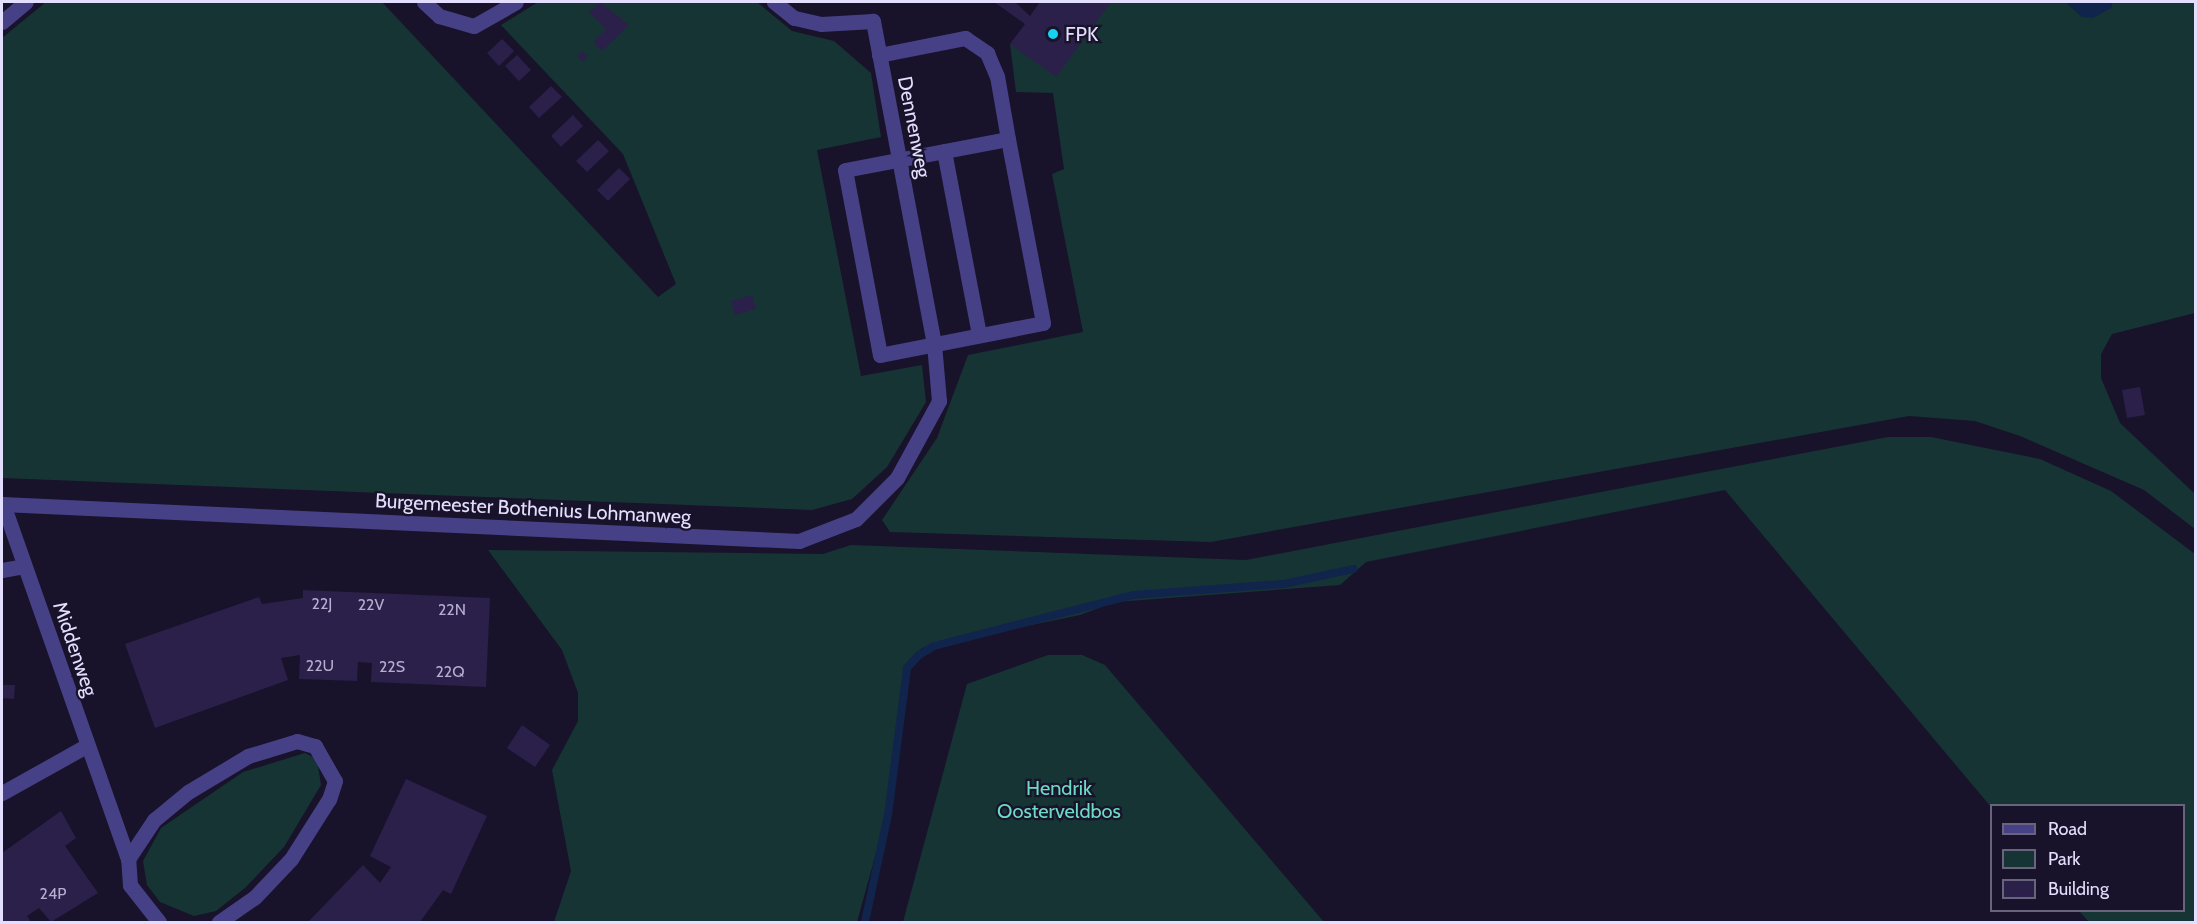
<!DOCTYPE html>
<html>
<head>
<meta charset="utf-8">
<style>
  body { margin:0 }
  #map { position:relative; width:2197px; height:924px; overflow:hidden; background:#18132a; font-family:Cabin,sans-serif }
  div>[style] { position:absolute }
  .green>* { inset:0; background:#163434 }
  .water>* { inset:0; background:#11244c }
  .stream>* { height:8px; margin:-4px; padding:0 4px; transform-origin:4px; border-radius:4px; background:#11244c }
  .building>* { inset:0; background:#2a204a }
  .service>* { height:15px; margin:-7.5px; padding:0 7.5px; transform-origin:7.5px; border-radius:7.5px; background:#464186 }
  .minor>* { height:15px; margin:-7.5px; padding:0 7.5px; transform-origin:7.5px; border-radius:7.5px; background:#464186 }
  .dots>* { width:16px; height:16px; translate:-50% -50%; box-sizing:border-box; border:3px solid #18132a; border-radius:50% }
  span { translate:-50% -50%; white-space:nowrap; text-align:center; line-height:1.15; -webkit-text-stroke:4.5px #18132a; paint-order:stroke }
  .number-label { font-size:16px; color:#b5aed0 }
  .number-label span { -webkit-text-stroke-width:0 }
  .poi-label { font-size:20px; color:#e3defd }
  .left { translate:0 -50%; text-align:left }
  .street-label { font-size:20px; color:#e3defd }
  .park-label { font-size:20px; color:#6ddbc4 }
  .frame { position:absolute; inset:0; border:3px solid #e3defd; pointer-events:none }
  .legend { position:absolute; left:1990px; top:804px; width:195px; height:108px; box-sizing:border-box; background:#18132a; border:2px solid #69647e; margin:0; padding:8px 10px; list-style:none; font-size:18px; color:#e3defd }
  .legend li { display:flex; align-items:center; gap:12px; height:30px }
  .legend b { width:30px; border:2px solid #69647e }
</style>
</head>
<body>
<div id="map">
  <div class="green">
    <div style="clip-path:polygon(46px 2px,382px 2px,658px 297px,676px 284px,623px 154px,501px 25px,538px 2px,757px 2px,792px 31px,834px 41px,871px 73px,881px 137px,817px 150px,861px 376px,922px 365px,926px 402px,887px 467px,852px 499px,812px 510px,2px 478px,2px 38px)"></div>
    <div style="clip-path:polygon(1083px 2px,2066px 2px,2082px 17px,2111px 8px,2112px 2px,2195px 2px,2195px 313px,2112px 334px,2101px 354px,2101px 378px,2120px 423px,2195px 494px,2195px 529px,2144px 490px,2020px 436px,1975px 421px,1909px 416px,1211px 542px,890px 532px,882px 520px,937px 438px,968px 355px,1083px 332px,1052px 174px,1064px 169px,1053px 93px,1016px 92px,1010px 44px,1047px 55px)"></div>
    <div style="clip-path:polygon(1888px 437px,1931px 437px,2040px 459px,2111px 491px,2195px 554px,2195px 922px,2089px 922px,2079px 911px,2184px 910px,2184px 806px,1991px 807px,1725px 490px,1366px 562px,1340px 585px,1115px 602px,1080px 615px,922px 648px,908px 661px,884px 824px,857px 922px,554px 922px,571px 871px,552px 770px,578px 721px,578px 693px,562px 650px,488px 550px,823px 554px,851px 545px,1246px 560px)"></div>
    <div style="clip-path:polygon(1048px 655px,1082px 655px,1105px 665px,1324px 922px,903px 922px,967px 684px)"></div>
    <div style="clip-path:polygon(305px 753px,317px 759px,321px 785px,284px 847px,245px 888px,216px 911px,194px 916px,160px 902px,147px 885px,143px 861px,161px 828px,243px 772px)"></div>
  </div>
  <div class="water">
    <div style="clip-path:polygon(2066px 2px,2112px 2px,2111px 8px,2093px 18px,2082px 17px)"></div>
  </div>
  <div class="stream">
    <div style="left:865px;top:922px;width:109px;rotate:-77.9deg"></div>
    <div style="left:888px;top:815px;width:148px;rotate:-82.6deg"></div>
    <div style="left:907px;top:668px;width:18px;rotate:-47deg"></div>
    <div style="left:919px;top:655px;width:17px;rotate:-31deg"></div>
    <div style="left:934px;top:646px;width:205px;rotate:-14.4deg"></div>
    <div style="left:1133px;top:595px;width:151px;rotate:-4.2deg"></div>
    <div style="left:1284px;top:584px;width:71px;rotate:-12.3deg"></div>
  </div>
  <div class="building">
    <div style="clip-path:polygon(600px 2px,629px 25px,602px 51px,593px 42px,606px 29px,589px 12px)"></div>
    <div style="clip-path:polygon(994px 2px,1015px 2px,1030px 16px,1040px 2px,1111px 2px,1056px 77px,1010px 44px,1025px 24px)"></div>
    <div style="clip-path:polygon(502px 39px,514px 51px,499px 66px,487px 53px)"></div>
    <div style="clip-path:polygon(582px 51px,588px 56px,583px 62px,577px 56px)"></div>
    <div style="clip-path:polygon(517px 55px,531px 70px,519px 81px,505px 66px)"></div>
    <div style="clip-path:polygon(551px 86px,562px 97px,539px 118px,529px 107px)"></div>
    <div style="clip-path:polygon(573px 115px,583px 126px,561px 147px,551px 136px)"></div>
    <div style="clip-path:polygon(598px 140px,609px 151px,587px 172px,576px 161px)"></div>
    <div style="clip-path:polygon(619px 168px,630px 179px,608px 201px,597px 190px)"></div>
    <div style="clip-path:polygon(752px 295px,756px 309px,735px 315px,731px 301px)"></div>
    <div style="clip-path:polygon(2140px 387px,2145px 415px,2127px 418px,2122px 390px)"></div>
    <div style="clip-path:polygon(303px 590px,490px 598px,486px 687px,371px 682px,372px 663px,358px 662px,357px 681px,299px 679px,300px 655px,281px 658px,288px 680px,155px 728px,125px 644px,259px 597px,262px 604px,303px 598px)"></div>
    <div style="clip-path:polygon(2px 685px,15px 685px,14px 699px,2px 698px)"></div>
    <div style="clip-path:polygon(522px 725px,550px 745px,535px 767px,507px 748px)"></div>
    <div style="clip-path:polygon(406px 779px,487px 816px,451px 894px,443px 890px,420px 922px,308px 922px,363px 865px,380px 883px,391px 867px,370px 856px)"></div>
    <div style="clip-path:polygon(61px 811px,76px 838px,65px 846px,98px 893px,51px 922px,39px 908px,27px 916px,31px 922px,2px 922px,2px 853px)"></div>
  </div>
  <div class="service">
    <div style="left:879px;top:55px;width:88px;rotate:-11.2deg"></div>
    <div style="left:965px;top:38px;width:27px;rotate:34deg"></div>
    <div style="left:987px;top:53px;width:25px;rotate:67deg"></div>
    <div style="left:997px;top:76px;width:64px;rotate:80.1deg"></div>
    <div style="left:1008px;top:139px;width:187px;rotate:79.2deg"></div>
    <div style="left:1043px;top:323px;width:166px;rotate:168.9deg"></div>
    <div style="left:880px;top:355px;width:188px;rotate:-100.7deg"></div>
    <div style="left:845px;top:170px;width:166px;rotate:-10.8deg"></div>
    <div style="left:944px;top:151px;width:187px;rotate:79.2deg"></div>
  </div>
  <div class="minor">
    <div style="left:424px;top:2px;width:21px;rotate:43deg"></div>
    <div style="left:439px;top:16px;width:36px;rotate:16deg"></div>
    <div style="left:474px;top:26px;width:48px;rotate:-29.7deg"></div>
    <div style="left:2px;top:22px;width:31px;rotate:-40deg"></div>
    <div style="left:2px;top:504px;width:798px;rotate:2.66deg"></div>
    <div style="left:799px;top:541px;width:61px;rotate:-21.1deg"></div>
    <div style="left:856px;top:519px;width:58px;rotate:-45deg"></div>
    <div style="left:897px;top:478px;width:88px;rotate:-61.4deg"></div>
    <div style="left:939px;top:401px;width:57px;rotate:-95deg"></div>
    <div style="left:934px;top:344px;width:329px;rotate:-100.7deg"></div>
    <div style="left:873px;top:21px;width:52px;rotate:176.7deg"></div>
    <div style="left:821px;top:24px;width:28px;rotate:-167deg"></div>
    <div style="left:794px;top:18px;width:26px;rotate:-141deg"></div>
    <div style="left:3px;top:504px;width:376px;rotate:70.6deg"></div>
    <div style="left:2px;top:570px;width:22px;rotate:-10deg"></div>
    <div style="left:2px;top:793px;width:96px;rotate:-29.2deg"></div>
    <div style="left:159px;top:922px;width:47px;rotate:-128.1deg"></div>
    <div style="left:130px;top:885px;width:26px;rotate:-94deg"></div>
    <div style="left:128px;top:859px;width:47px;rotate:-56.3deg"></div>
    <div style="left:154px;top:820px;width:44px;rotate:-39.5deg"></div>
    <div style="left:188px;top:792px;width:70px;rotate:-31deg"></div>
    <div style="left:248px;top:756px;width:51px;rotate:-17deg"></div>
    <div style="left:297px;top:741px;width:19px;rotate:16deg"></div>
    <div style="left:315px;top:746px;width:40px;rotate:60.3deg"></div>
    <div style="left:335px;top:781px;width:19px;rotate:108deg"></div>
    <div style="left:329px;top:799px;width:71px;rotate:122.3deg"></div>
    <div style="left:291px;top:859px;width:52px;rotate:133.5deg"></div>
    <div style="left:255px;top:897px;width:44px;rotate:145.2deg"></div>
  </div>
  <div class="dots">
    <div style="left:1053px;top:34px;background:#16d2f1"></div>
  </div>
  <div class="number-label">
    <span style="left:322px;top:604px">22J</span>
    <span style="left:371px;top:605px">22V</span>
    <span style="left:452px;top:610px">22N</span>
    <span style="left:320px;top:666px">22U</span>
    <span style="left:392px;top:667px">22S</span>
    <span style="left:450px;top:672px">22Q</span>
    <span style="left:53px;top:894px">24P</span>
  </div>
  <div class="poi-label">
    <span class="left" style="left:1065px;top:34px">FPK</span>
  </div>
  <div class="street-label">
    <span style="left:914px;top:127px;rotate:79deg">Dennenweg</span>
    <span style="left:533px;top:509px;rotate:3deg">Burgemeester Bothenius Lohmanweg</span>
    <span style="left:75px;top:649px;rotate:71deg">Middenweg</span>
  </div>
  <div class="park-label">
    <span style="left:1059px;top:800px">Hendrik<br>Oosterveldbos</span>
  </div>
  <div class="frame"></div>
  <ul class="legend">
  <li><b style="height:8px;background:#464186"></b>Road</li>
  <li><b style="height:16px;background:#163434"></b>Park</li>
  <li><b style="height:16px;background:#2a204a"></b>Building</li>
  </ul>
</div>
</body>
</html>
